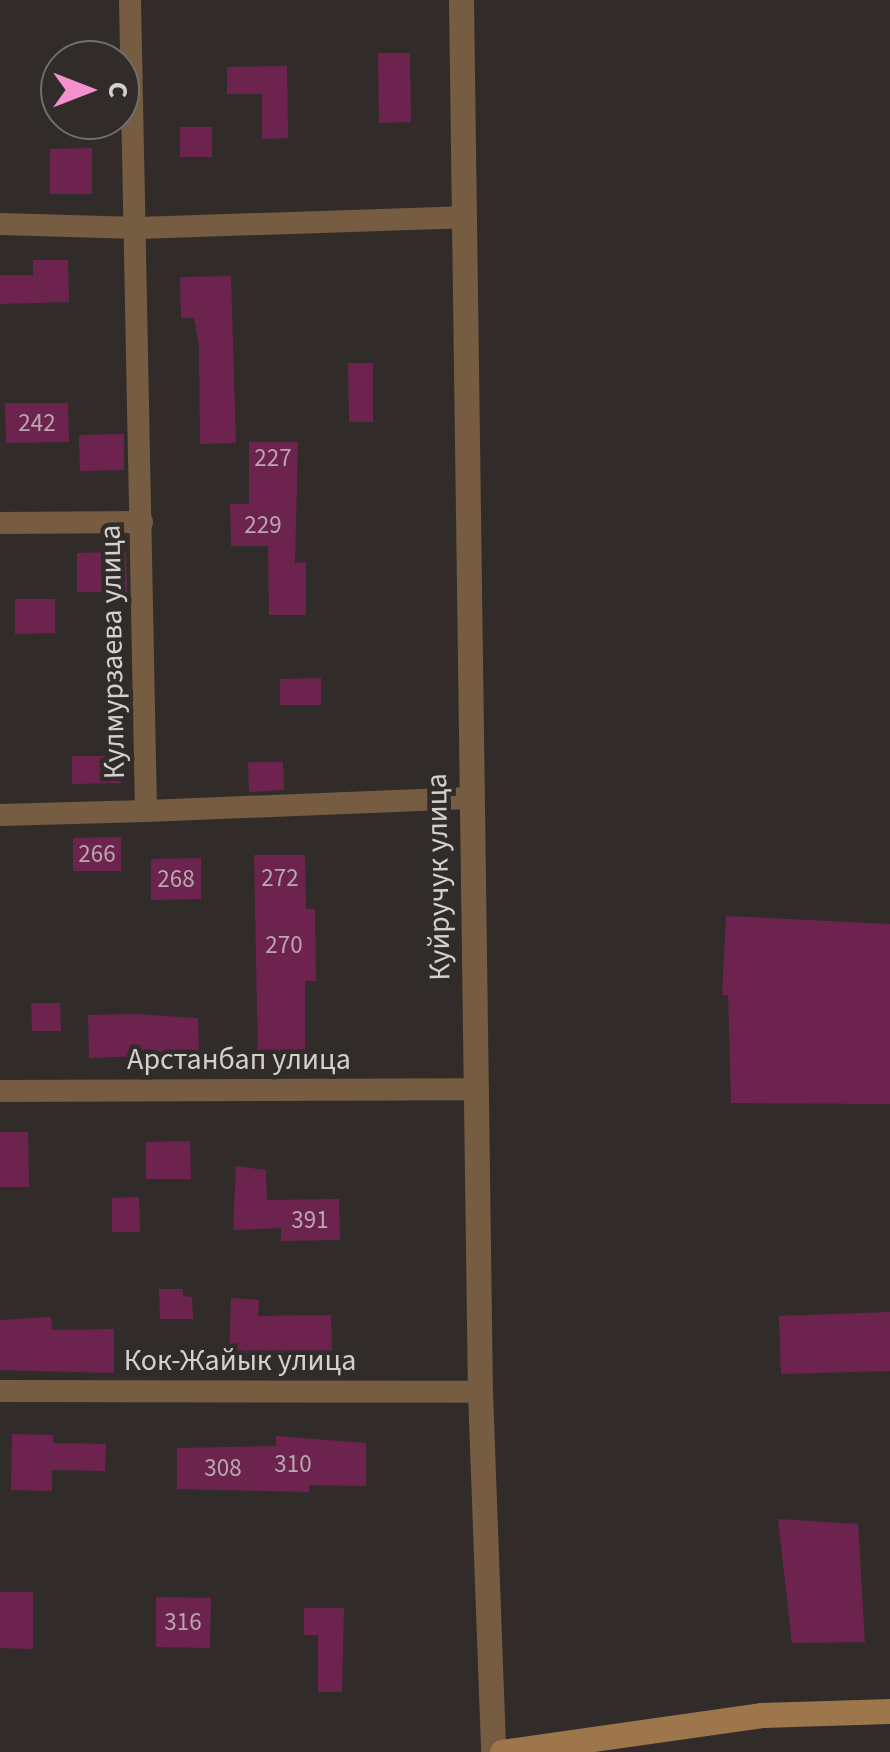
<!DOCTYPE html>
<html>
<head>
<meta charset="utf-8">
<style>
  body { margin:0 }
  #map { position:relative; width:890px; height:1752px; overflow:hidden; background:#312c2a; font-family:"Source Sans 3",sans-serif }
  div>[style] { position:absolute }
  .building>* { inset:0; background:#6c244f }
  .minor>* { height:22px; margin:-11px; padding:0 11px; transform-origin:11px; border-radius:11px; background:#765d42 }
  .tertiary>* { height:25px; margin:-12.5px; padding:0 12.5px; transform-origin:12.5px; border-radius:12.5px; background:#765d42 }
  .secondary>* { height:25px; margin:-12.5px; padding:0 12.5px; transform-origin:12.5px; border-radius:12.5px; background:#9e764b }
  span { translate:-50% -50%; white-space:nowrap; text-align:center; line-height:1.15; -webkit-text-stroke:9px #312c2a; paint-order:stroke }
  .number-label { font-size:25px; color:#b9a6af }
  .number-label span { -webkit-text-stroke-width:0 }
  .street-label { font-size:30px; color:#d3d1cf }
  .north { position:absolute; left:40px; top:40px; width:100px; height:100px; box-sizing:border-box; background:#312c2a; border:2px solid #726e6c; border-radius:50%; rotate:90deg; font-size:28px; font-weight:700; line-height:40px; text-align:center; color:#d3d1cf }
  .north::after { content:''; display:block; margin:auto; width:35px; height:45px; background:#f690cf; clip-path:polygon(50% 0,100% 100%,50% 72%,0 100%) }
</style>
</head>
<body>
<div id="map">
  <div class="building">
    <div style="clip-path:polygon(378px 53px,410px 53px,411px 122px,379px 123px)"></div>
    <div style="clip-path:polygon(287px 66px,288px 138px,262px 139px,262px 94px,227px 94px,227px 67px)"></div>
    <div style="clip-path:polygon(180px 127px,212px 127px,212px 157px,180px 157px)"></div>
    <div style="clip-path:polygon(92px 148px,92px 194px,50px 194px,50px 149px)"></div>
    <div style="clip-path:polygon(33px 260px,68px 260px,69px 302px,0 304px,0 275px,33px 275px)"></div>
    <div style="clip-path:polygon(231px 276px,236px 443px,200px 444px,199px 345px,194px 318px,181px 318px,180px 277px)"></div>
    <div style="clip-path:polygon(348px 363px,373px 363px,373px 422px,349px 422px)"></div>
    <div style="clip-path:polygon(5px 403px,68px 403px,69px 442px,6px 443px)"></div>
    <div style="clip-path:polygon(124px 434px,124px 470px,80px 471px,79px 435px)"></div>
    <div style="clip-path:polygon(249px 442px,298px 442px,295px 563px,306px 562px,306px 615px,269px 615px,268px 546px,231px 546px,230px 504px,249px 504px)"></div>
    <div style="clip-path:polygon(126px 552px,127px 592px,77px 592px,77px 553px)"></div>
    <div style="clip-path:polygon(15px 599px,55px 599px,55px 633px,15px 634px)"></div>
    <div style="clip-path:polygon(321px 678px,321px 705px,280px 705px,280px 679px)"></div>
    <div style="clip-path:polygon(72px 756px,121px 756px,121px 783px,72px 784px)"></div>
    <div style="clip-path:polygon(248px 762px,283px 762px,284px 790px,249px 792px)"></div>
    <div style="clip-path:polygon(121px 837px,121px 871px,73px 871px,73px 838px)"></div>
    <div style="clip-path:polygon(254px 855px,305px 855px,306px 909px,315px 909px,316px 981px,305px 981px,305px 1059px,258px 1060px)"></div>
    <div style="clip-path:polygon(201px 858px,201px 899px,151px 900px,151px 859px)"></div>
    <div style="clip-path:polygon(726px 916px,890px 924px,890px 1104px,731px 1103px,728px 995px,722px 995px)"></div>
    <div style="clip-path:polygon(31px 1003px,60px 1003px,61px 1031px,32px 1031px)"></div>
    <div style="clip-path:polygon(134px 1014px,198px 1018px,199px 1054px,89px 1058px,88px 1015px)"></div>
    <div style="clip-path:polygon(0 1132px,28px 1132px,29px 1187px,0 1187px)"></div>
    <div style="clip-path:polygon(190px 1141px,191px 1179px,146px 1179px,146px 1142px)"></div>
    <div style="clip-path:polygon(236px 1166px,266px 1170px,267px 1200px,339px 1199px,340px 1240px,281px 1241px,281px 1228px,233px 1230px)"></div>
    <div style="clip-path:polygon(139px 1197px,140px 1232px,112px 1232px,112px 1198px)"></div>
    <div style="clip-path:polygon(159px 1289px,183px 1289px,183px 1296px,192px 1297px,193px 1319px,160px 1319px)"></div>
    <div style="clip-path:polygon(231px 1298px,259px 1300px,258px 1316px,331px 1315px,332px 1356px,229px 1353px)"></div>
    <div style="clip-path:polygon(890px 1312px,890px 1371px,781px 1374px,779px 1316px)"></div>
    <div style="clip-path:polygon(51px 1317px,52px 1330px,114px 1329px,114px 1373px,0 1370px,0 1320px)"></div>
    <div style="clip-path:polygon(12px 1434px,53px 1435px,53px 1443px,106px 1444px,105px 1471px,52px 1470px,52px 1491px,11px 1490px)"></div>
    <div style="clip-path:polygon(276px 1436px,366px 1443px,366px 1486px,309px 1485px,309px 1492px,177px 1489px,177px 1448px,276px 1446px)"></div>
    <div style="clip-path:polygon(778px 1519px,858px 1524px,865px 1642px,792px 1643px)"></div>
    <div style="clip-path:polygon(0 1592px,33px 1592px,33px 1649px,0 1648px)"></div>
    <div style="clip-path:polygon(156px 1597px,211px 1598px,210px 1648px,156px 1647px)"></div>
    <div style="clip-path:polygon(304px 1608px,344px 1608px,342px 1692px,318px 1692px,318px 1635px,304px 1635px)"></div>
  </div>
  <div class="minor">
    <div style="left:130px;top:0;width:811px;rotate:88.87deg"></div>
    <div style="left:146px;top:811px;width:323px;rotate:-2.3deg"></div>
    <div style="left:0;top:224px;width:138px;rotate:1.7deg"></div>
    <div style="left:138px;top:228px;width:325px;rotate:-1.9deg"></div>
    <div style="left:0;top:523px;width:142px;rotate:-0.4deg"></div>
    <div style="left:0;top:815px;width:146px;rotate:-1.6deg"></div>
    <div style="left:0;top:1091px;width:478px;rotate:-0.2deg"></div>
    <div style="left:0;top:1391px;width:480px;rotate:0.1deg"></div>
  </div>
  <div class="tertiary">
    <div style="left:461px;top:0;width:1392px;rotate:89.22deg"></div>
    <div style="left:480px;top:1392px;width:360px;rotate:87.9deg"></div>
  </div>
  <div class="secondary">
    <div style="left:502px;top:1752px;width:263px;rotate:-8.1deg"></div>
    <div style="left:762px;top:1715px;width:128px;rotate:-1.8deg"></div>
  </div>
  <div class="number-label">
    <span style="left:37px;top:423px">242</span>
    <span style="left:273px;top:458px">227</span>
    <span style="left:263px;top:525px">229</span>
    <span style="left:97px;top:854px">266</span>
    <span style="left:280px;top:878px">272</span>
    <span style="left:176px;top:879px">268</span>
    <span style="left:284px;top:945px">270</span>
    <span style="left:310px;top:1220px">391</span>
    <span style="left:293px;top:1464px">310</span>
    <span style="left:223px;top:1468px">308</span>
    <span style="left:183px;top:1622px">316</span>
  </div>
  <div class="street-label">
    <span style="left:113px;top:652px;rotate:-91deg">Кулмурзаева улица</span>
    <span style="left:439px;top:877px;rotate:-91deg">Куйручук улица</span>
    <span style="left:239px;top:1060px">Арстанбап улица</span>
    <span style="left:240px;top:1361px">Кок-Жайык улица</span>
  </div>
  <div class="north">С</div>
</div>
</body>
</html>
